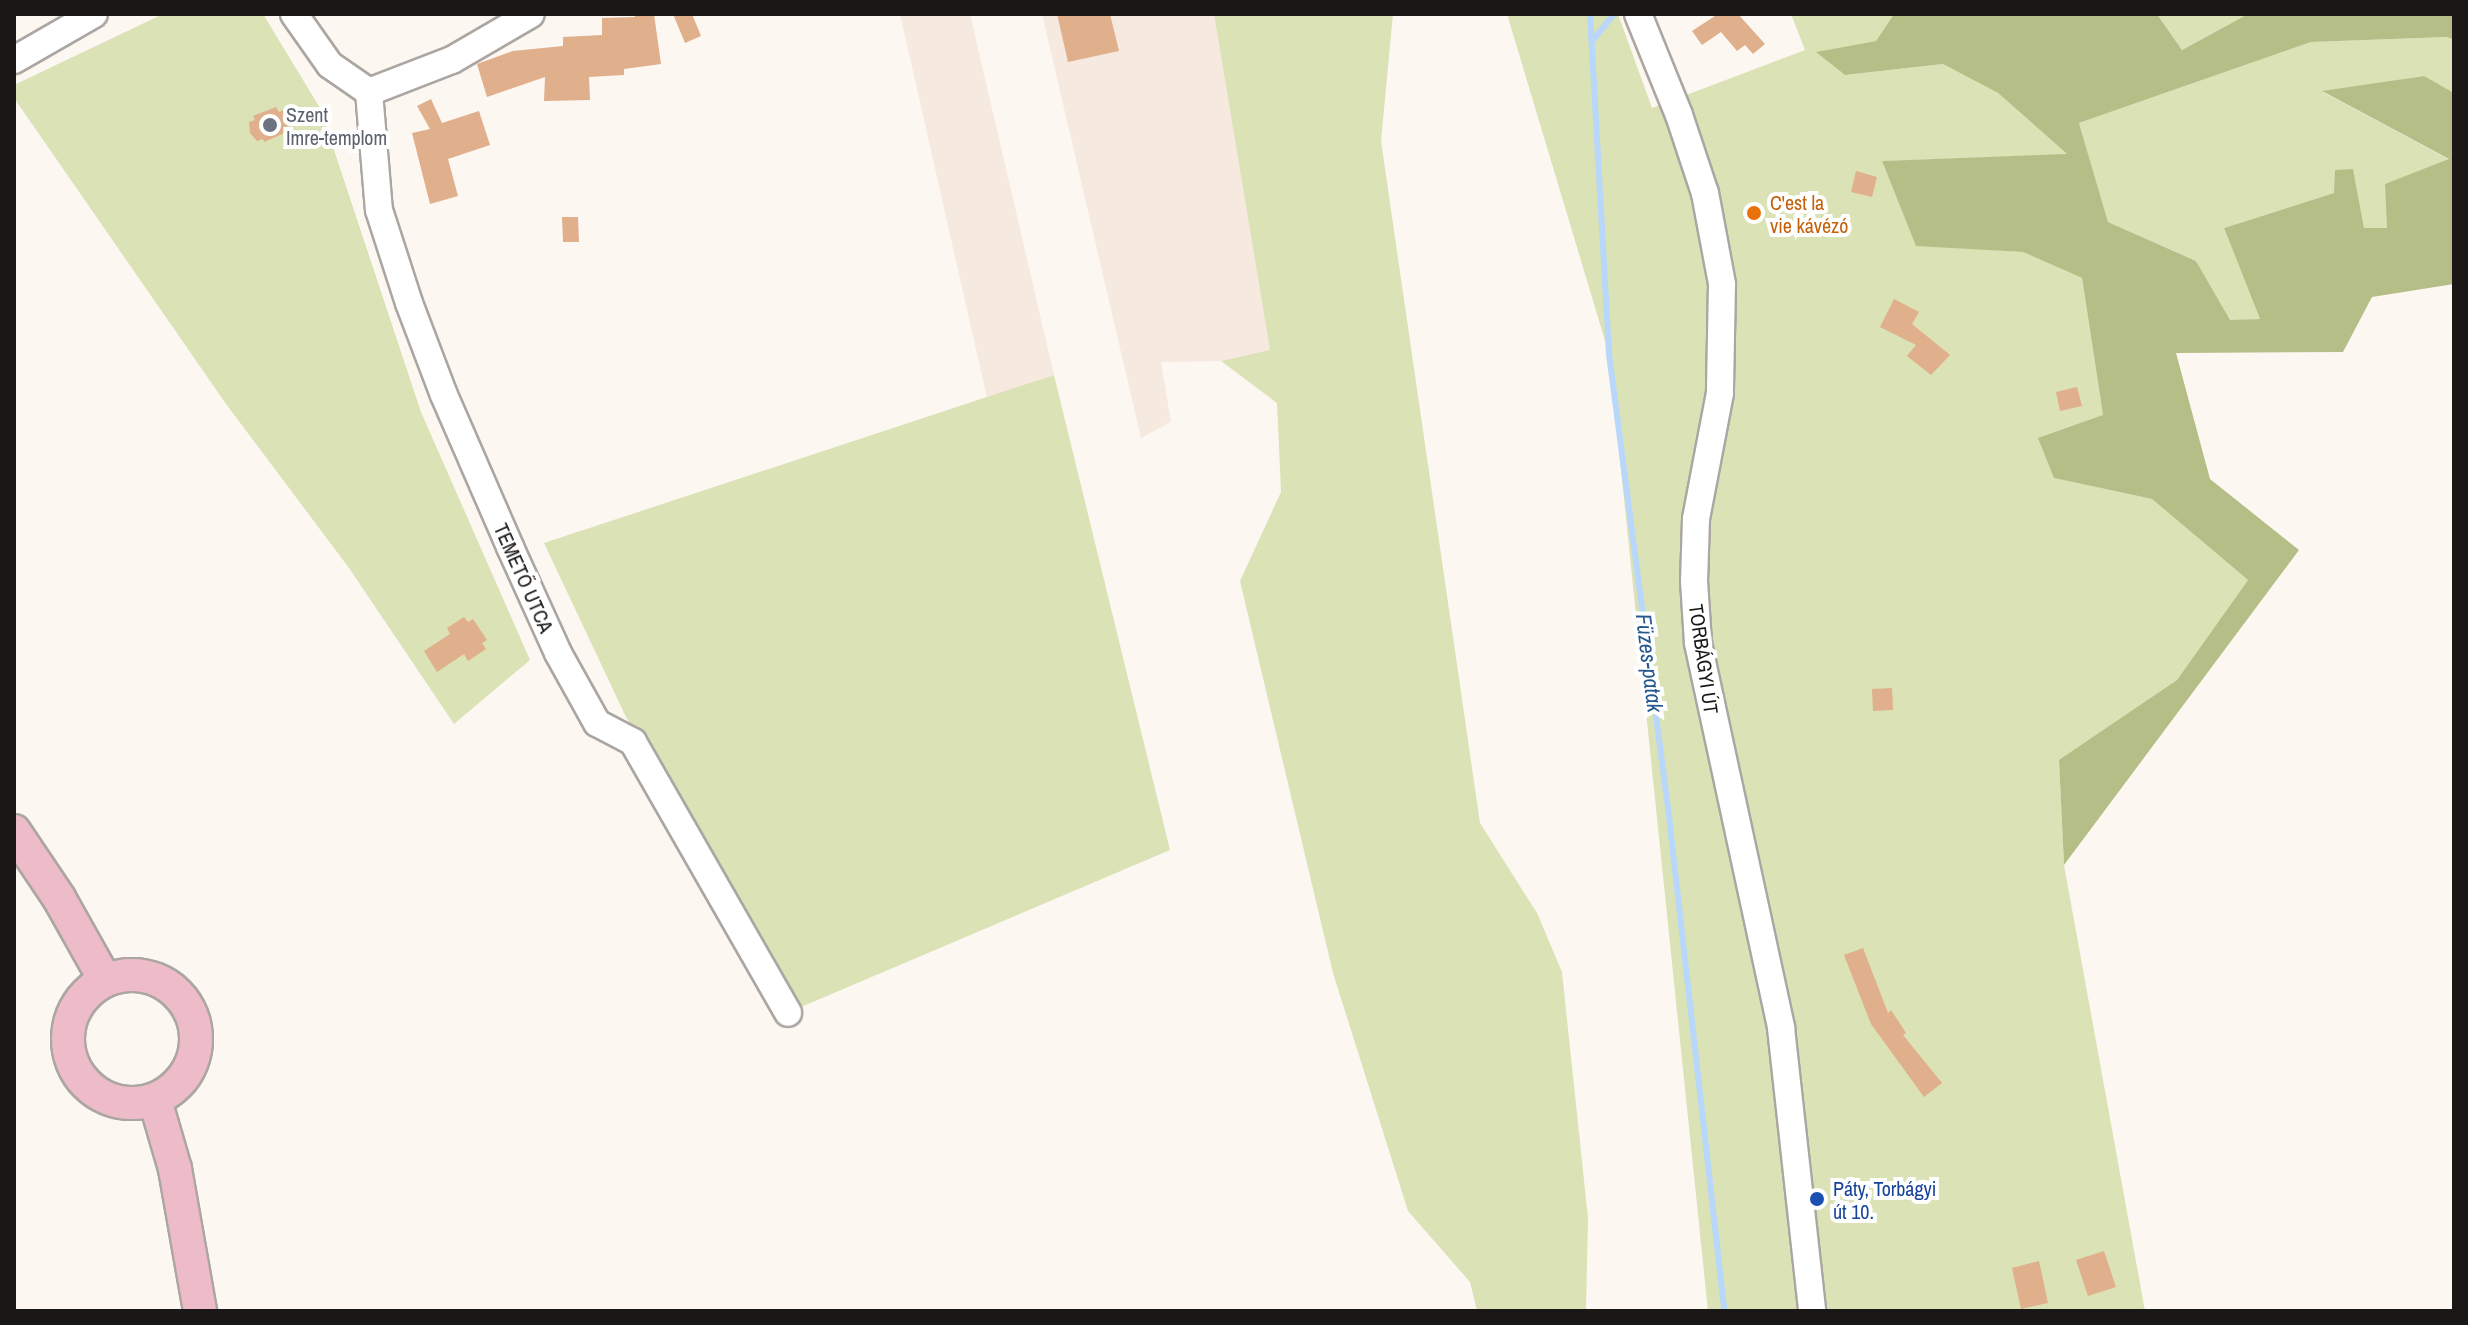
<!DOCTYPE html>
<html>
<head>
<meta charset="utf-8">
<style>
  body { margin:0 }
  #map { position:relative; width:2468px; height:1325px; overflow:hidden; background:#fdf7f2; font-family:"Archivo Narrow",sans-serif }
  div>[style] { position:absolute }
  .built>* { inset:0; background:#f6e9e0 }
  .green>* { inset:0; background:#dbe2b6 }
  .forest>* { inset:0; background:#b5be86 }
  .stream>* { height:6px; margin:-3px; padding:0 3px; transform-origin:3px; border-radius:3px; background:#b9d7fb }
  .building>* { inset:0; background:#e0af8b }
  .roads { filter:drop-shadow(2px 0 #aca6a2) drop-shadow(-2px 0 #aca6a2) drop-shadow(0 2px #aca6a2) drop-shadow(0 -2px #aca6a2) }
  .minor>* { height:26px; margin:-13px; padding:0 13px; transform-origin:13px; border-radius:13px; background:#fff }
  .major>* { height:32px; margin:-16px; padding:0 16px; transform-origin:16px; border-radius:16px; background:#eebbc8 }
  .major>.ring { margin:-16px; padding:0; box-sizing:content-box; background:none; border:32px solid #eebbc8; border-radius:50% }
  .dots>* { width:22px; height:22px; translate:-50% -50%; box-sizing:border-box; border:4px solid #fff; border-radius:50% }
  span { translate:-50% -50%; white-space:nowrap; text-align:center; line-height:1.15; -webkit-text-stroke:8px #fff; paint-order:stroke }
  .worship-label { font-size:20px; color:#5b616d }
  .left { translate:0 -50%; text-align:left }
  .food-label { font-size:20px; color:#c56008 }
  .street-label { font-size:20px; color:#1a1816 }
  .transit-label { font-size:20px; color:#164399 }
  .water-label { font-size:22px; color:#25578e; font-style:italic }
  .frame { position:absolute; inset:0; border:16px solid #1a1816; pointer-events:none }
</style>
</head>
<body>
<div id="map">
  <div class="built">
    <div style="clip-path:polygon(900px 14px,970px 14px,1054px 375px,987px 398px)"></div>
    <div style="clip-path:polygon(1042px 14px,1214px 14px,1271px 351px,1221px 361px,1161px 362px,1171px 422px,1141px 438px)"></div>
  </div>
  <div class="green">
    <div style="clip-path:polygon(163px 14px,263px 14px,320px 108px,421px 412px,530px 660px,454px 724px,349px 568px,226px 404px,14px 98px,14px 85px)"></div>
    <div style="clip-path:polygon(1214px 14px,1393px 14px,1381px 141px,1480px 823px,1537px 913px,1562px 972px,1588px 1218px,1586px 1311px,1477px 1311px,1470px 1282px,1408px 1211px,1333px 973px,1240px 581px,1281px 492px,1277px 403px,1221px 361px,1270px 350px)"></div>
    <div style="clip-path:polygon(1507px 14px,1618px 14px,1652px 108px,1805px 50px,1791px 14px,1894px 14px,1876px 41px,1817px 52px,1845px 75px,1943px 64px,1998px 93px,2068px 155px,1882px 161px,1916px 245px,2023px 252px,2082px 278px,2103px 415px,2054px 478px,2152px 499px,2248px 580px,2177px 680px,2059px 761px,2064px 865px,2145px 1311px,1708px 1311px,1609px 354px)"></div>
    <div style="clip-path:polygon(2157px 14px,2248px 14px,2182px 50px)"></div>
    <div style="clip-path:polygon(2447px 37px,2454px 40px,2454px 93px,2423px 76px,2323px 92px,2450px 160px,2387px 228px,2364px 228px,2353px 170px,2334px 193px,2224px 228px,2260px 319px,2230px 321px,2196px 261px,2108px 222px,2079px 123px,2311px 42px)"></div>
    <div style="clip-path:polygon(1054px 375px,1170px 850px,801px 1007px,626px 717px,544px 543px)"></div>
  </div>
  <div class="forest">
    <div style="clip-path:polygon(1894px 14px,2157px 14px,2182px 50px,2248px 14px,2454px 14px,2454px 40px,2447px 37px,2311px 42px,2079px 123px,2108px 222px,2196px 261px,2230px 320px,2260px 319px,2224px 228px,2334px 193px,2335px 170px,2353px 169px,2364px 228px,2387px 228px,2385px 184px,2449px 159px,2322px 91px,2424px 76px,2454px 93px,2454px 284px,2372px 297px,2343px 352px,2176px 353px,2210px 479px,2299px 550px,2064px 865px,2059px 760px,2177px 680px,2248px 580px,2152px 499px,2054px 478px,2038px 438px,2103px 415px,2082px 278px,2023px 252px,1916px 246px,1882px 161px,2067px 154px,1998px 93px,1943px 64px,1845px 75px,1816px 52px,1876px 41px)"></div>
  </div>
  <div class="stream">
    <div style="left:1590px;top:14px;width:341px;rotate:86.8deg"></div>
    <div style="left:1609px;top:354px;width:476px;rotate:82.6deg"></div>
    <div style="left:1670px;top:826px;width:488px;rotate:83.6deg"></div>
    <div style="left:1593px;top:40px;width:33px;rotate:-51deg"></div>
  </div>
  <div class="building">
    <div style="clip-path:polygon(635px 14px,654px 14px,661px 64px,624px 69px,624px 75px,589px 77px,590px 100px,544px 101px,545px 77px,487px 97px,477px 64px,513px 51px,563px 46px,563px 37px,602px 35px,602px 18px,635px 17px)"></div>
    <div style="clip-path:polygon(673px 14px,692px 14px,701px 36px,685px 43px)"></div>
    <div style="clip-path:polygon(1057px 14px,1110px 14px,1119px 51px,1068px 62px)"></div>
    <div style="clip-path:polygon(1718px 14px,1738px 14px,1765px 44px,1753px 54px,1745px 45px,1737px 51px,1721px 32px,1702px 45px,1692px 31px)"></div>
    <div style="clip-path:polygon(431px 99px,442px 123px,479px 111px,490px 145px,448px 159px,458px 196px,430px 204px,412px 133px,430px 129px,417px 106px)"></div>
    <div style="clip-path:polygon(276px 107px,279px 112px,291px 107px,297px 122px,285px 127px,287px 132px,264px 142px,263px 139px,257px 141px,250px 133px,249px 122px,255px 120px,253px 116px)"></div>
    <div style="clip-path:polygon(1856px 171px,1877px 177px,1872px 197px,1851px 192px)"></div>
    <div style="clip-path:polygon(562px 217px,578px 217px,579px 242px,563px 242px)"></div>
    <div style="clip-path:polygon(1894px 299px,1919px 312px,1912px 324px,1950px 355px,1931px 375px,1907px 356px,1916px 345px,1880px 327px)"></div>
    <div style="clip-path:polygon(2077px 387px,2082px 406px,2060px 411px,2056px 392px)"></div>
    <div style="clip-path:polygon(464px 617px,468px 622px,473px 619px,487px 640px,482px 643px,486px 649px,468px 661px,464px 654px,437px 672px,424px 651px,450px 634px,447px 628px)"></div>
    <div style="clip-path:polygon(1892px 688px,1893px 710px,1873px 711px,1872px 689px)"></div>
    <div style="clip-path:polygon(1863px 948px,1888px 1013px,1891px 1010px,1906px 1033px,1903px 1035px,1942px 1083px,1924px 1097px,1871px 1024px,1844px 955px)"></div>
    <div style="clip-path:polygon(2104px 1251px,2116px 1287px,2088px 1296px,2076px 1260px)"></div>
    <div style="clip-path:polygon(2039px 1261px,2048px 1303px,2021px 1309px,2012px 1268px)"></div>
  </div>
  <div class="roads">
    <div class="minor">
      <div style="left:294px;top:14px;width:62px;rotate:54.8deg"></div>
      <div style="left:330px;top:65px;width:47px;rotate:34.7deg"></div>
      <div style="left:1638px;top:14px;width:109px;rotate:67.9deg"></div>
      <div style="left:1679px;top:115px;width:82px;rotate:71.6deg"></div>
      <div style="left:1705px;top:193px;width:93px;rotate:79.4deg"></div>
      <div style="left:1722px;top:284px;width:109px;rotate:91.1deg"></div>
      <div style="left:1720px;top:393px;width:128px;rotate:100.8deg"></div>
      <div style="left:1696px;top:519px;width:62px;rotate:91.8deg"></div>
      <div style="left:1694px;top:581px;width:62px;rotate:86.3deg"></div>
      <div style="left:1698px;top:643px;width:394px;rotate:77.8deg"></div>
      <div style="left:1781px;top:1028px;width:285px;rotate:83.7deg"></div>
      <div style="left:14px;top:60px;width:92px;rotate:-29.9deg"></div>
      <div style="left:369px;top:92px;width:118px;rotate:85.2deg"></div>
      <div style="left:379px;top:210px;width:98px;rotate:72.1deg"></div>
      <div style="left:409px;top:303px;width:98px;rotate:69.2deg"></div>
      <div style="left:444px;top:395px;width:166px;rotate:66.5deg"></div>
      <div style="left:510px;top:547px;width:116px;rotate:65.6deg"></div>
      <div style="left:558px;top:653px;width:80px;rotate:60.9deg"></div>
      <div style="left:597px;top:723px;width:41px;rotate:27.8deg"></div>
      <div style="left:633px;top:742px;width:312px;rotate:60.2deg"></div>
      <div style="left:369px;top:92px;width:89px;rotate:-21.1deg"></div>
      <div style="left:452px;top:60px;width:91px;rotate:-30.2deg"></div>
    </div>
    <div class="major">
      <div style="left:14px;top:831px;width:81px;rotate:56.1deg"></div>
      <div style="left:59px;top:898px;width:94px;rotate:60.7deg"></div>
      <div class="ring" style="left:68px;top:975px;width:96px;height:96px"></div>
      <div style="left:155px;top:1100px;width:72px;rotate:73.8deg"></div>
      <div style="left:175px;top:1169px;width:144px;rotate:80deg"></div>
    </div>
  </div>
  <div class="dots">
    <div style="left:270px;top:125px;background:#6b7280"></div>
    <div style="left:1754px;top:213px;background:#e8710a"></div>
    <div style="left:1817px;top:1199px;background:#1a4fb4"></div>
  </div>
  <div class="worship-label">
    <span class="left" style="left:286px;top:126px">Szent<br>Imre-templom</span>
  </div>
  <div class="food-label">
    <span class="left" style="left:1770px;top:214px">C'est la<br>vie kávézó</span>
  </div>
  <div class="street-label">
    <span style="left:524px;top:578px;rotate:66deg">TEMETŐ UTCA</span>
    <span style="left:1704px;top:659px;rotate:82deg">TORBÁGYI ÚT</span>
  </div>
  <div class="transit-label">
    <span class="left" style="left:1833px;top:1200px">Páty, Torbágyi<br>út 10.</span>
  </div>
  <div class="water-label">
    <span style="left:1649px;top:663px;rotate:83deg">Füzes-patak</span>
  </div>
  <div class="frame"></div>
</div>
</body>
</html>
